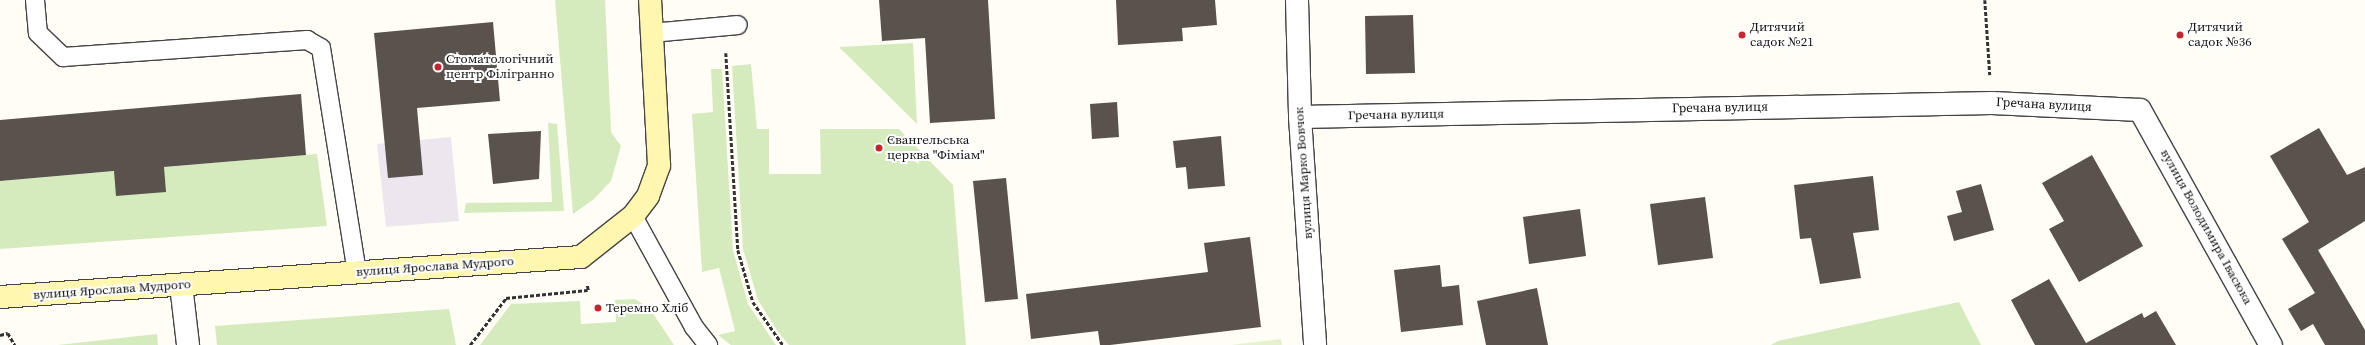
<!DOCTYPE html>
<html>
<head>
<meta charset="utf-8">
<style>
  body { margin:0 }
  #map { position:relative; width:2365px; height:345px; overflow:hidden; background:#fffdf5; font-family:"Source Serif 4",serif }
  div>[style] { position:absolute }
  .industrial>* { inset:0; background:#eee6ef }
  .green>* { inset:0; background:#d5ebbd }
  .pitch>* { inset:0; background:#e6f2cf }
  .building>* { inset:0; background:#5a524d }
  .path>* { height:2.5px; margin-top:-1.25px; transform-origin:0; background:repeating-linear-gradient(90deg,#333 0 4px,transparent 0 6px) }
  .roads { filter:drop-shadow(1px 0 #444) drop-shadow(-1px 0 #444) drop-shadow(0 1px #444) drop-shadow(0 -1px #444) }
  .lane>* { height:18px; margin:-9px; padding:0 9px; transform-origin:9px; border-radius:9px; background:#fff }
  .street>* { height:22px; margin:-11px; padding:0 11px; transform-origin:11px; border-radius:11px; background:#fff }
  .secondary>* { height:22px; margin:-11px; padding:0 11px; transform-origin:11px; border-radius:11px; background:#fff6b0 }
  .dots>* { width:11px; height:11px; translate:-50% -50%; box-sizing:border-box; border:2px solid #fff; border-radius:50% }
  span { translate:-50% -50%; white-space:nowrap; text-align:center; line-height:1.15; -webkit-text-stroke:4px #fff; paint-order:stroke }
  .poi-label { font-size:13px; color:#111 }
  .left { translate:0 -50%; text-align:left }
  .street-label { font-size:13px; color:#111 }
</style>
</head>
<body>
<div id="map">
  <div class="industrial">
    <div style="clip-path:polygon(451px 137px,459px 221px,386px 227px,377px 144px)"></div>
  </div>
  <div class="green">
    <div style="clip-path:polygon(555px 0,605px 0,611px 132px,621px 146px,611px 181px,594px 199px,573px 214px)"></div>
    <div style="clip-path:polygon(913px 43px,917px 124px,839px 47px)"></div>
    <div style="clip-path:polygon(751px 64px,757px 129px,769px 129px,769px 174px,821px 174px,820px 129px,899px 129px,953px 185px,966px 345px,789px 345px,778px 332px,758px 300px,743px 249px,732px 66px)"></div>
    <div style="clip-path:polygon(711px 69px,722px 69px,733px 250px,748px 304px,776px 345px,731px 345px,718px 335px,735px 331px,719px 268px,702px 272px,692px 114px,713px 112px)"></div>
    <div style="clip-path:polygon(548px 123px,557px 124px,564px 211px,464px 213px,466px 203px,552px 202px)"></div>
    <div style="clip-path:polygon(317px 154px,327px 226px,0 249px,0 181px)"></div>
    <div style="clip-path:polygon(635px 299px,650px 309px,674px 345px,480px 345px,511px 304px,580px 301px,581px 324px,616px 322px,615px 300px)"></div>
    <div style="clip-path:polygon(1959px 302px,1981px 345px,1771px 345px,1778px 341px)"></div>
    <div style="clip-path:polygon(449px 309px,456px 345px,217px 345px,215px 326px)"></div>
    <div style="clip-path:polygon(157px 334px,158px 345px,58px 345px)"></div>
  </div>
  <div class="pitch">
    <div style="clip-path:polygon(1281px 339px,1282px 345px,1231px 345px)"></div>
  </div>
  <div class="building">
    <div style="clip-path:polygon(879px 0,988px 0,995px 119px,930px 123px,925px 38px,882px 41px)"></div>
    <div style="clip-path:polygon(1116px 0,1215px 0,1217px 25px,1182px 28px,1183px 41px,1118px 45px)"></div>
    <div style="clip-path:polygon(1413px 15px,1415px 73px,1366px 74px,1365px 16px)"></div>
    <div style="clip-path:polygon(493px 22px,500px 101px,417px 108px,423px 175px,388px 178px,374px 33px)"></div>
    <div style="clip-path:polygon(301px 94px,306px 155px,164px 167px,166px 192px,116px 196px,114px 171px,0 181px,0 120px)"></div>
    <div style="clip-path:polygon(1117px 102px,1119px 137px,1092px 139px,1090px 104px)"></div>
    <div style="clip-path:polygon(2319px 128px,2347px 175px,2365px 167px,2365px 221px,2318px 250px,2365px 330px,2365px 345px,2325px 345px,2313px 324px,2301px 331px,2288px 309px,2315px 293px,2282px 239px,2309px 222px,2270px 156px)"></div>
    <div style="clip-path:polygon(541px 131px,539px 179px,493px 184px,488px 134px)"></div>
    <div style="clip-path:polygon(1221px 136px,1225px 186px,1188px 189px,1186px 167px,1176px 168px,1173px 141px)"></div>
    <div style="clip-path:polygon(2092px 155px,2143px 246px,2079px 282px,2049px 229px,2064px 221px,2042px 183px)"></div>
    <div style="clip-path:polygon(1873px 176px,1879px 230px,1853px 233px,1861px 278px,1820px 284px,1811px 238px,1800px 239px,1794px 185px)"></div>
    <div style="clip-path:polygon(1006px 178px,1018px 299px,985px 302px,973px 181px)"></div>
    <div style="clip-path:polygon(1981px 184px,1994px 230px,1954px 241px,1947px 216px,1962px 212px,1956px 191px)"></div>
    <div style="clip-path:polygon(1705px 197px,1713px 258px,1658px 265px,1650px 204px)"></div>
    <div style="clip-path:polygon(1580px 209px,1586px 256px,1529px 264px,1523px 217px)"></div>
    <div style="clip-path:polygon(1250px 237px,1261px 327px,1110px 345px,1100px 345px,1098px 331px,1031px 339px,1026px 294px,1208px 272px,1204px 243px)"></div>
    <div style="clip-path:polygon(1440px 265px,1442px 287px,1459px 285px,1463px 325px,1401px 332px,1394px 270px)"></div>
    <div style="clip-path:polygon(2049px 279px,2086px 343px,2142px 313px,2144px 318px,2156px 311px,2176px 345px,2035px 345px,2011px 300px)"></div>
    <div style="clip-path:polygon(1537px 288px,1548px 345px,1486px 345px,1477px 301px)"></div>
  </div>
  <div class="path">
    <div style="left:1985px;top:0;width:75px;rotate:86.2deg"></div>
    <div style="left:726px;top:53px;width:197px;rotate:86.5deg"></div>
    <div style="left:738px;top:250px;width:54px;rotate:73.9deg"></div>
    <div style="left:753px;top:302px;width:52px;rotate:55.1deg"></div>
    <div style="left:0;top:335px;width:8px;rotate:-14deg"></div>
    <div style="left:8px;top:333px;width:14px;rotate:60deg"></div>
    <div style="left:470px;top:345px;width:59px;rotate:-52.5deg"></div>
    <div style="left:506px;top:298px;width:82px;rotate:-5.6deg"></div>
    <div style="left:588px;top:290px;width:5px;rotate:-101deg"></div>
  </div>
  <div class="roads">
    <div class="lane">
      <div style="left:35px;top:0;width:33px;rotate:85deg"></div>
      <div style="left:38px;top:33px;width:35px;rotate:44deg"></div>
      <div style="left:63px;top:57px;width:245px;rotate:-4deg"></div>
      <div style="left:307px;top:40px;width:16px;rotate:30deg"></div>
      <div style="left:321px;top:48px;width:228px;rotate:80.9deg"></div>
      <div style="left:652px;top:33px;width:86px;rotate:-5.3deg"></div>
      <div style="left:633px;top:216px;width:127px;rotate:61.2deg"></div>
      <div style="left:694px;top:327px;width:23px;rotate:52deg"></div>
    </div>
    <div class="street">
      <div style="left:1297px;top:0;width:117px;rotate:88.5deg"></div>
      <div style="left:1300px;top:117px;width:228px;rotate:86.2deg"></div>
      <div style="left:1300px;top:117px;width:692px;rotate:-1.16deg"></div>
      <div style="left:1992px;top:103px;width:148px;rotate:2.7deg"></div>
      <div style="left:2140px;top:110px;width:269px;rotate:60.9deg"></div>
      <div style="left:181px;top:285px;width:60px;rotate:83.3deg"></div>
    </div>
    <div class="secondary">
      <div style="left:0;top:297px;width:582px;rotate:-3.94deg"></div>
      <div style="left:581px;top:257px;width:66px;rotate:-38.3deg"></div>
      <div style="left:633px;top:216px;width:25px;rotate:-53deg"></div>
      <div style="left:648px;top:196px;width:33px;rotate:-70deg"></div>
      <div style="left:659px;top:165px;width:165px;rotate:-93.1deg"></div>
    </div>
  </div>
  <div class="dots">
    <div style="left:1742px;top:35px;background:#c4262e"></div>
    <div style="left:2180px;top:35px;background:#c4262e"></div>
    <div style="left:438px;top:67px;background:#c4262e"></div>
    <div style="left:879px;top:148px;background:#c4262e"></div>
    <div style="left:598px;top:308px;background:#c4262e"></div>
  </div>
  <div class="poi-label">
    <span class="left" style="left:1750px;top:35px">Дитячий<br>садок №21</span>
    <span class="left" style="left:2188px;top:35px">Дитячий<br>садок №36</span>
    <span class="left" style="left:446px;top:67px">Стоматологічний<br>центр Філігранно</span>
    <span class="left" style="left:887px;top:148px">Євангельська<br>церква "Фіміам"</span>
    <span class="left" style="left:606px;top:308px">Теремно Хліб</span>
  </div>
  <div class="street-label">
    <span style="left:2044px;top:105px;rotate:3deg">Гречана вулиця</span>
    <span style="left:1720px;top:108px;rotate:-1deg">Гречана вулиця</span>
    <span style="left:1396px;top:115px;rotate:-1deg">Гречана вулиця</span>
    <span style="left:1304px;top:173px;rotate:-94deg">вулиця Марко Вовчок</span>
    <span style="left:2206px;top:227px;rotate:61deg">вулиця Володимира Івасюка</span>
    <span style="left:435px;top:267px;rotate:-4deg">вулиця Ярослава Мудрого</span>
    <span style="left:112px;top:290px;rotate:-4deg">вулиця Ярослава Мудрого</span>
  </div>
</div>
</body>
</html>
